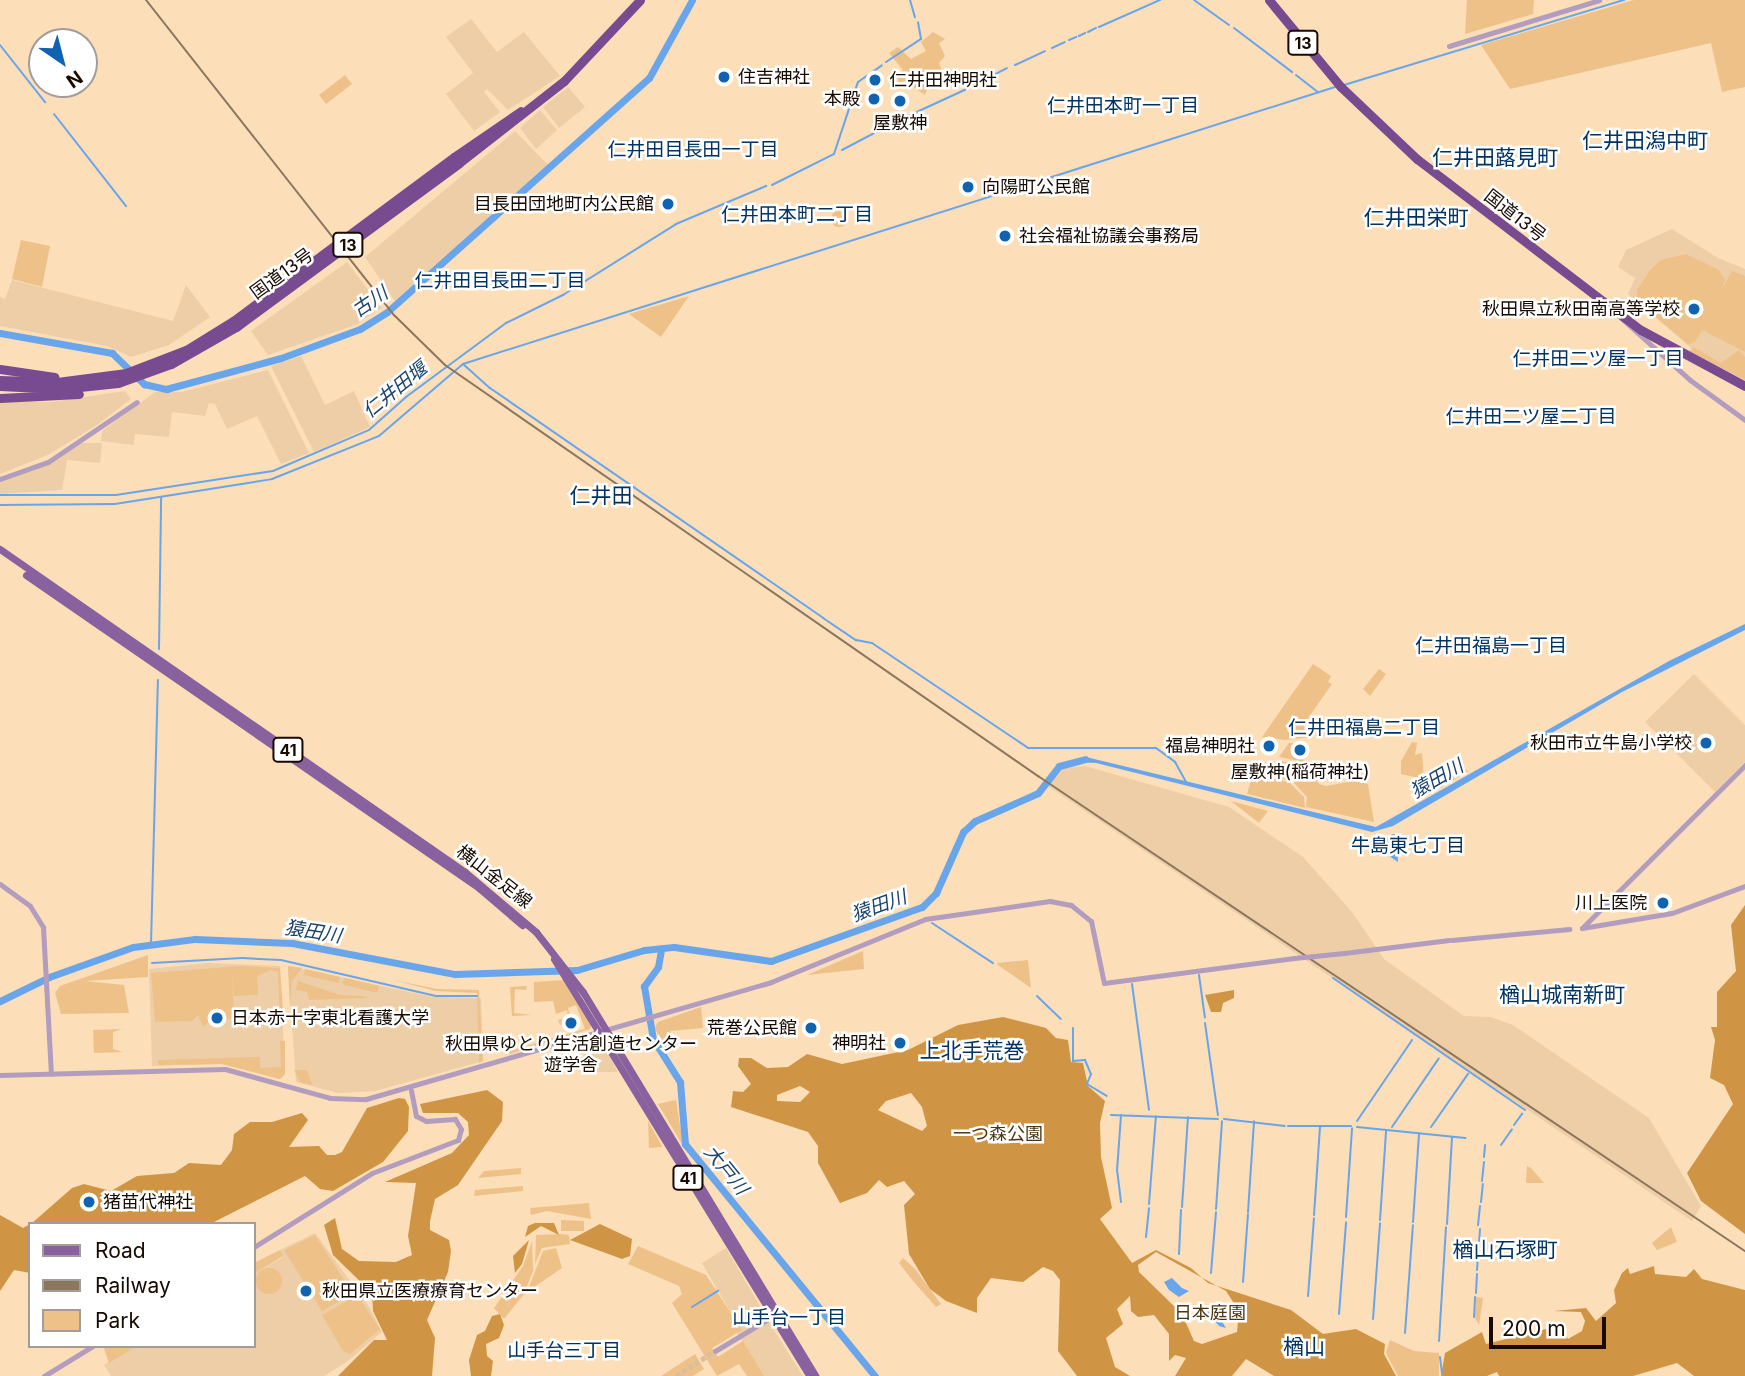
<!DOCTYPE html>
<html>
<head>
<meta charset="utf-8">
<style>
  body { margin:0 }
  #map { position:relative; width:1745px; height:1376px; overflow:hidden; background:#fcdeb9; font-family:Inter,"Noto Sans JP",sans-serif }
  div>[style] { position:absolute }
  .built>* { inset:0; background:#eecea6 }
  .green>* { inset:0; background:#eec189 }
  .round { border-radius:50% }
  .forest>* { inset:0; background:#cf9545 }
  .water>* { inset:0; background:#69a5ea }
  .stream>* { height:2px; margin:-1px; padding:0 1px; transform-origin:1px; border-radius:1px; background:#69a5ea }
  .river>* { height:7px; margin:-3.5px; padding:0 3.5px; transform-origin:3.5px; border-radius:3.5px; background:#69a5ea }
  .minor-tunnel>* { height:5px; margin-top:-2.5px; transform-origin:0; background:repeating-linear-gradient(90deg,#dabe9d 0 5px,transparent 0 7.5px) }
  .minor>* { height:5px; margin:-2.5px; padding:0 2.5px; transform-origin:2.5px; border-radius:2.5px; background:#b29dbf }
  .major>* { height:7px; margin:-3.5px; padding:0 3.5px; transform-origin:3.5px; border-radius:3.5px; background:#88619e }
  .highway>* { height:9px; margin:-4.5px; padding:0 4.5px; transform-origin:4.5px; border-radius:4.5px; background:#784b91 }
  .rail>* { height:2px; margin:-1px; padding:0 1px; transform-origin:1px; border-radius:1px; background:#8b765e }
  .minor-bridge>* { height:5px; margin:-2.5px; padding:0 2.5px; transform-origin:2.5px; border-radius:2.5px; background:#b29dbf }
  .highway-bridge>* { height:9px; margin:-4.5px; padding:0 4.5px; transform-origin:4.5px; border-radius:4.5px; background:#784b91 }
  .dots>* { width:19px; height:19px; translate:-50% -50%; box-sizing:border-box; border:4px solid #fff; border-radius:50% }
  span { translate:-50% -50%; white-space:nowrap; text-align:center; line-height:1.15; -webkit-text-stroke:5px #fff; paint-order:stroke }
  .shield-label span { padding:2px 5px; background:#fff; border:2px solid; border-radius:5px; -webkit-text-stroke-width:0 }
  .shield-label { font-size:16px; color:#170a00; font-weight:700 }
  .poi-label { font-size:18px; color:#170a00 }
  .left { translate:0 -50%; text-align:left }
  .right { translate:-100% -50%; text-align:right }
  .street-label { font-size:18px; color:#170a00 }
  .park-label { font-size:18px; color:#4d3412 }
  .neighbourhood-label { font-size:19px; color:#003364 }
  .water-label { font-size:19px; color:#19436f; font-style:italic }
  .quarter-label { font-size:21px; color:#003364 }
  .legend { position:absolute; left:28px; top:1222px; width:228px; height:126px; box-sizing:border-box; background:#fff; border:2px solid #a29d99; margin:0; padding:9px 12px; list-style:none; font-size:21px; color:#170a00 }
  .legend li { display:flex; align-items:center; gap:14px; height:35px }
  .legend b { width:35px; border:2px solid #a29d99 }
  .north { position:absolute; left:28px; top:28px; width:70px; height:70px; box-sizing:border-box; background:#fff; border:2px solid #a29d99; border-radius:50%; rotate:145deg; font-size:19px; font-weight:700; line-height:28px; text-align:center; color:#170a00 }
  .north::after { content:''; display:block; margin:auto; width:24px; height:32px; background:#0f63b1; clip-path:polygon(50% 0,100% 100%,50% 72%,0 100%) }
  .scale { position:absolute; left:1489px; top:1317px; width:117px; height:32px; box-sizing:border-box; border:4px solid #170a00; border-top:0; padding-left:9px; font-size:21px; line-height:24px; white-space:nowrap; color:#170a00; -webkit-text-stroke:5px #fff; paint-order:stroke }
</style>
</head>
<body>
<div id="map">
  <div class="built">
    <div style="clip-path:polygon(471px 19px,497px 52px,524px 32px,560px 76px,508px 110px,487px 89px,484px 92px,500px 112px,474px 131px,446px 94px,473px 73px,446px 37px)"></div>
    <div style="clip-path:polygon(568px 87px,585px 107px,559px 128px,543px 107px)"></div>
    <div style="clip-path:polygon(540px 110px,557px 130px,536px 149px,520px 128px)"></div>
    <div style="clip-path:polygon(515px 131px,548px 165px,395px 301px,365px 257px)"></div>
    <div style="clip-path:polygon(1672px 229px,1718px 258px,1745px 269px,1745px 380px,1689px 352px,1691px 348px,1628px 294px,1635px 278px,1618px 267px,1626px 250px)"></div>
    <div style="clip-path:polygon(347px 262px,382px 308px,355px 325px,268px 355px,251px 331px)"></div>
    <div style="clip-path:polygon(12px 280px,173px 321px,186px 285px,210px 317px,169px 345px,131px 357px,107px 346px,0 326px,0 297px,5px 299px)"></div>
    <div style="clip-path:polygon(301px 356px,325px 405px,354px 391px,370px 427px,314px 452px,271px 366px)"></div>
    <div style="clip-path:polygon(268px 370px,309px 453px,281px 464px,257px 416px,227px 429px,215px 404px,209px 403px,205px 416px,172px 412px,169px 437px,135px 434px,134px 445px,101px 441px,102px 431px,155px 392px,182px 392px)"></div>
    <div style="clip-path:polygon(125px 391px,131px 399px,97px 425px,48px 455px,0 474px,0 400px,51px 402px)"></div>
    <div style="clip-path:polygon(82px 443px,102px 443px,100px 463px,67px 460px,62px 490px,0 494px,0 481px,44px 465px)"></div>
    <div style="clip-path:polygon(1694px 674px,1745px 725px,1745px 762px,1715px 792px,1645px 722px)"></div>
    <div style="clip-path:polygon(1085px 766px,1229px 807px,1303px 857px,1352px 912px,1384px 959px,1464px 1016px,1491px 1017px,1513px 1025px,1649px 1118px,1701px 1206px,1692px 1221px,1048px 786px,1058px 769px)"></div>
    <div style="clip-path:polygon(208px 963px,280px 966px,285px 1074px,280px 1079px,222px 1064px,152px 1066px,149px 969px)"></div>
    <div style="clip-path:polygon(288px 966px,433px 997px,481px 998px,483px 1061px,375px 1091px,338px 1093px,296px 1082px)"></div>
    <div style="clip-path:polygon(596px 1039px,601px 1040px,618px 1072px,587px 1072px,583px 1043px)"></div>
    <div style="clip-path:polygon(315px 1233px,370px 1308px,382px 1332px,348px 1361px,324px 1376px,111px 1376px,104px 1365px,133px 1346px,254px 1346px,254px 1274px,283px 1257px,280px 1250px)"></div>
    <div style="clip-path:polygon(726px 1248px,772px 1327px,803px 1376px,764px 1376px,737px 1333px,741px 1330px,702px 1263px)"></div>
  </div>
  <div class="green">
    <div style="clip-path:polygon(1467px 0,1534px 0,1533px 14px,1465px 34px)"></div>
    <div style="clip-path:polygon(1634px 0,1745px 0,1745px 87px,1722px 92px,1711px 43px,1510px 89px,1481px 45px)"></div>
    <div style="clip-path:polygon(933px 32px,945px 39px,939px 43px,945px 56px,939px 63px,943px 74px,950px 72px,951px 77px,930px 82px,925px 95px,904px 81px,899px 83px,896px 74px,903px 70px,889px 53px,898px 47px,911px 59px,926px 51px,921px 42px)"></div>
    <div style="clip-path:polygon(345px 75px,352px 84px,326px 104px,319px 95px)"></div>
    <div class="round" style="left:831px;top:211px;width:16px;height:16px"></div>
    <div style="clip-path:polygon(21px 240px,50px 246px,42px 287px,12px 279px)"></div>
    <div style="clip-path:polygon(1686px 254px,1719px 270px,1725px 280px,1721px 291px,1732px 271px,1745px 276px,1745px 352px,1702px 330px,1695px 342px,1688px 344px,1637px 301px,1637px 290px,1651px 269px,1661px 260px)"></div>
    <div style="clip-path:polygon(689px 296px,661px 337px,629px 314px)"></div>
    <div style="clip-path:polygon(1693px 347px,1721px 363px,1739px 350px,1745px 357px,1745px 380px,1691px 352px)"></div>
    <div style="clip-path:polygon(1313px 664px,1331px 676px,1328px 682px,1332px 684px,1304px 724px,1304px 731px,1312px 737px,1285px 740px,1262px 737px)"></div>
    <div style="clip-path:polygon(1379px 669px,1386px 674px,1370px 696px,1363px 689px)"></div>
    <div style="clip-path:polygon(1412px 742px,1417px 743px,1415px 755px,1422px 753px,1424px 779px,1401px 774px,1401px 761px)"></div>
    <div style="clip-path:polygon(1289px 743px,1297px 743px,1304px 762px,1279px 757px)"></div>
    <div style="clip-path:polygon(1450px 759px,1468px 771px,1441px 788px,1433px 783px)"></div>
    <div style="clip-path:polygon(1280px 761px,1307px 765px,1319px 784px,1326px 786px,1354px 781px,1368px 784px,1374px 822px,1306px 807px,1307px 797px,1292px 781px,1275px 777px)"></div>
    <div style="clip-path:polygon(1279px 779px,1290px 783px,1304px 797px,1305px 808px,1247px 794px,1251px 780px)"></div>
    <div style="clip-path:polygon(1231px 801px,1268px 811px,1259px 823px)"></div>
    <div style="clip-path:polygon(863px 951px,864px 969px,807px 975px)"></div>
    <div style="clip-path:polygon(148px 955px,148px 977px,85px 981px,124px 985px,129px 1013px,61px 1014px,55px 993px,60px 986px)"></div>
    <div style="clip-path:polygon(1028px 960px,1031px 988px,998px 965px,997px 963px)"></div>
    <div style="clip-path:polygon(238px 966px,280px 968px,284px 1025px,280px 1026px,278px 972px,271px 970px,257px 976px,258px 995px,234px 996px,232px 973px,234px 1015px,230px 1019px,211px 1020px,203px 1027px,198px 1015px,192px 1021px,155px 1022px,151px 973px)"></div>
    <div style="clip-path:polygon(288px 966px,302px 968px,292px 981px,290px 1010px)"></div>
    <div style="clip-path:polygon(305px 969px,340px 977px,339px 983px,304px 975px)"></div>
    <div style="clip-path:polygon(344px 978px,379px 986px,377px 993px,342px 984px)"></div>
    <div style="clip-path:polygon(393px 980px,437px 989px,479px 990px,483px 1061px,479px 1063px,477px 993px,436px 991px)"></div>
    <div style="clip-path:polygon(564px 980px,592px 1024px,590px 1029px,510px 1054px,509px 1051px,585px 1029px,576px 1005px,568px 1008px,572px 1021px,560px 1025px,558px 1020px,568px 1017px,567px 1010px,556px 1014px,553px 1001px,534px 1002px,534px 982px)"></div>
    <div style="clip-path:polygon(298px 981px,340px 995px,363px 996px,368px 998px,309px 1000px,307px 992px,296px 990px)"></div>
    <div style="clip-path:polygon(527px 986px,526px 990px,515px 989px,514px 1013px,531px 1015px,512px 1016px,510px 987px)"></div>
    <div style="clip-path:polygon(701px 1007px,703px 1028px,670px 1031px,671px 1048px,664px 1049px,655px 1028px,658px 1022px)"></div>
    <div style="clip-path:polygon(122px 1029px,113px 1032px,113px 1049px,123px 1052px,94px 1053px,93px 1030px)"></div>
    <div style="clip-path:polygon(280px 1041px,285px 1041px,285px 1074px,280px 1079px,222px 1064px,158px 1065px,158px 1060px,260px 1057px,260px 1068px,281px 1067px)"></div>
    <div style="clip-path:polygon(294px 1070px,307px 1070px,312px 1085px,300px 1082px)"></div>
    <div style="clip-path:polygon(676px 1100px,683px 1144px,682px 1144px,658px 1104px)"></div>
    <div style="clip-path:polygon(648px 1121px,662px 1146px,662px 1147px,649px 1148px)"></div>
    <div style="clip-path:polygon(1527px 1166px,1531px 1168px,1544px 1183px,1526px 1183px)"></div>
    <div style="clip-path:polygon(521px 1168px,521px 1174px,478px 1178px,484px 1171px)"></div>
    <div style="clip-path:polygon(523px 1186px,523px 1191px,474px 1196px,475px 1190px)"></div>
    <div style="clip-path:polygon(589px 1203px,591px 1219px,547px 1211px,531px 1215px,530px 1208px)"></div>
    <div style="clip-path:polygon(561px 1220px,584px 1221px,584px 1231px,561px 1231px)"></div>
    <div style="clip-path:polygon(1671px 1227px,1677px 1242px,1657px 1250px,1652px 1243px)"></div>
    <div style="clip-path:polygon(561px 1234px,569px 1235px,570px 1244px,542px 1248px,535px 1264px,536px 1235px)"></div>
    <div style="clip-path:polygon(315px 1235px,353px 1294px,322px 1311px,284px 1250px)"></div>
    <div style="clip-path:polygon(532px 1241px,533px 1271px,524px 1294px,504px 1319px,494px 1308px,523px 1266px)"></div>
    <div style="clip-path:polygon(638px 1246px,706px 1275px,742px 1330px,712px 1348px,718px 1357px,743px 1341px,764px 1376px,747px 1376px,739px 1364px,717px 1376px,672px 1303px,682px 1294px,679px 1286px,628px 1264px)"></div>
    <div style="clip-path:polygon(556px 1248px,562px 1268px,527px 1292px,543px 1251px)"></div>
    <div style="clip-path:polygon(280px 1250px,283px 1256px,254px 1274px,254px 1263px)"></div>
    <div style="clip-path:polygon(903px 1258px,916px 1270px,941px 1304px,936px 1307px,913px 1281px,899px 1263px)"></div>
    <div class="round" style="left:256px;top:1268px;width:26px;height:26px"></div>
    <div style="clip-path:polygon(357px 1295px,380px 1329px,350px 1354px,343px 1351px,322px 1315px)"></div>
    <div style="clip-path:polygon(1476px 1297px,1483px 1298px,1479px 1325px,1475px 1318px)"></div>
    <div style="clip-path:polygon(1390px 1340px,1414px 1351px,1439px 1353px,1439px 1376px,1398px 1376px,1386px 1353px)"></div>
    <div style="clip-path:polygon(103px 1346px,137px 1346px,109px 1363px)"></div>
    <div style="clip-path:polygon(695px 1354px,704px 1369px,693px 1376px,661px 1376px)"></div>
  </div>
  <div class="forest">
    <div style="clip-path:polygon(1745px 905px,1745px 1234px,1701px 1201px,1687px 1173px,1733px 1104px,1724px 1085px,1710px 1078px,1715px 1040px,1711px 1027px,1717px 1027px,1717px 992px,1736px 971px,1731px 925px)"></div>
    <div style="clip-path:polygon(1234px 990px,1234px 998px,1223px 1003px,1221px 1012px,1211px 1012px,1205px 995px)"></div>
    <div style="clip-path:polygon(evenodd,1003px 1017px,1046px 1028px,1056px 1038px,1068px 1040px,1071px 1062px,1083px 1063px,1088px 1086px,1105px 1101px,1100px 1123px,1101px 1157px,1112px 1208px,1100px 1219px,1132px 1263px,1156px 1250px,1191px 1268px,1208px 1283px,1291px 1310px,1323px 1334px,1356px 1329px,1385px 1344px,1384px 1354px,1396px 1376px,1274px 1376px,1246px 1359px,1232px 1376px,1175px 1376px,1186px 1358px,1175px 1355px,1169px 1361px,1169px 1334px,1154px 1315px,1138px 1317px,1131px 1311px,1130px 1296px,1117px 1309px,1123px 1324px,1106px 1338px,1115px 1367px,1130px 1376px,1077px 1376px,1058px 1351px,1060px 1280px,1053px 1271px,1043px 1267px,1023px 1282px,991px 1278px,977px 1298px,977px 1313px,946px 1301px,930px 1289px,909px 1254px,904px 1205px,915px 1194px,904px 1181px,887px 1187px,879px 1180px,867px 1193px,840px 1203px,818px 1163px,818px 1146px,808px 1132px,731px 1107px,733px 1091px,743px 1092px,751px 1084px,738px 1066px,739px 1058px,751px 1058px,767px 1068px,788px 1067px,807px 1054px,842px 1064px,908px 1050px,958px 1025px,1003px 1017px,800px 1086px,810px 1092px,800px 1102px,777px 1101px,777px 1095px,800px 1086px,1003px 1017px,911px 1093px,922px 1107px,927px 1126px,922px 1131px,878px 1110px,886px 1101px,911px 1093px,1003px 1017px,1156px 1252px,1226px 1291px,1239px 1311px,1237px 1332px,1202px 1344px,1194px 1341px,1182px 1314px,1139px 1272px,1138px 1265px,1156px 1252px)"></div>
    <div style="clip-path:polygon(487px 1090px,503px 1102px,502px 1121px,458px 1185px,435px 1199px,430px 1221px,430px 1230px,449px 1240px,451px 1251px,448px 1272px,427px 1320px,435px 1338px,432px 1376px,338px 1376px,374px 1340px,387px 1340px,373px 1311px,372px 1293px,333px 1255px,324px 1225px,335px 1218px,342px 1249px,359px 1261px,396px 1262px,412px 1255px,408px 1236px,416px 1183px,385px 1182px,452px 1153px,469px 1135px,468px 1122px,458px 1113px,423px 1113px,420px 1104px)"></div>
    <div style="clip-path:polygon(399px 1098px,405px 1099px,409px 1107px,408px 1131px,383px 1162px,333px 1191px,320px 1189px,305px 1176px,210px 1224px,31px 1224px,72px 1188px,84px 1184px,111px 1191px,137px 1176px,174px 1173px,189px 1163px,221px 1165px,232px 1150px,234px 1134px,250px 1122px,272px 1122px,302px 1113px,308px 1120px,289px 1147px,319px 1146px,327px 1155px,335px 1155px,342px 1152px,367px 1108px)"></div>
    <div style="clip-path:polygon(0 1215px,23px 1228px,30px 1224px,30px 1273px,14px 1270px,0 1291px)"></div>
    <div style="clip-path:polygon(535px 1223px,554px 1223px,559px 1235px,541px 1226px,525px 1237px,528px 1226px)"></div>
    <div style="clip-path:polygon(600px 1224px,632px 1239px,630px 1256px,622px 1259px,570px 1240px)"></div>
    <div style="clip-path:polygon(529px 1240px,522px 1264px,515px 1273px,513px 1256px)"></div>
    <div style="clip-path:polygon(1654px 1266px,1655px 1274px,1686px 1277px,1694px 1269px,1702px 1279px,1745px 1290px,1745px 1376px,1694px 1376px,1677px 1363px,1633px 1376px,1499px 1376px,1497px 1372px,1487px 1376px,1441px 1376px,1445px 1353px,1482px 1332px,1486px 1344px,1546px 1329px,1549px 1337px,1565px 1333px,1568px 1339px,1582px 1331px,1585px 1321px,1581px 1312px,1554px 1311px,1586px 1308px,1596px 1321px,1616px 1303px,1614px 1290px,1622px 1273px,1628px 1268px,1630px 1274px)"></div>
    <div style="clip-path:polygon(500px 1314px,504px 1325px,499px 1338px,486px 1344px,487px 1356px,493px 1361px,491px 1376px,471px 1376px,469px 1360px,477px 1335px,485px 1331px,492px 1316px)"></div>
  </div>
  <div class="water">
    <div style="clip-path:polygon(1745px 624px,1745px 630px,1622px 692px,1393px 826px,1372px 832px,1096px 763px,1071px 762px,1086px 757px,1376px 827px,1669px 661px)"></div>
    <div style="clip-path:polygon(1393px 834px,1397px 835px,1398px 862px,1389px 856px,1394px 849px,1381px 840px)"></div>
    <div style="clip-path:polygon(1172px 1278px,1182px 1288px,1189px 1291px,1179px 1297px,1169px 1290px,1164px 1282px)"></div>
    <div style="clip-path:polygon(1213px 1305px,1225px 1307px,1221px 1320px,1226px 1328px,1219px 1326px,1206px 1311px)"></div>
  </div>
  <div class="stream">
    <div style="left:910px;top:0;width:18px;rotate:74deg"></div>
    <div style="left:1194px;top:0;width:43px;rotate:35.5deg"></div>
    <div style="left:1099px;top:27px;width:67px;rotate:-23.9deg"></div>
    <div style="left:1234px;top:28px;width:73px;rotate:37.2deg"></div>
    <div style="left:1088px;top:32px;width:9px;rotate:-27deg"></div>
    <div style="left:1079px;top:36px;width:7px;rotate:-27deg"></div>
    <div style="left:1069px;top:40px;width:8px;rotate:-23deg"></div>
    <div style="left:0;top:45px;width:73px;rotate:51.7deg"></div>
    <div style="left:1052px;top:48px;width:14px;rotate:-25deg"></div>
    <div style="left:886px;top:62px;width:42px;rotate:-33.3deg"></div>
    <div style="left:921px;top:39px;width:17px;rotate:-100deg"></div>
    <div style="left:1015px;top:65px;width:33px;rotate:-25deg"></div>
    <div style="left:1296px;top:75px;width:28px;rotate:38deg"></div>
    <div style="left:974px;top:85px;width:37px;rotate:-27deg"></div>
    <div style="left:1344px;top:85px;width:293px;rotate:-16.9deg"></div>
    <div style="left:54px;top:114px;width:117px;rotate:52deg"></div>
    <div style="left:908px;top:116px;width:67px;rotate:-24.7deg"></div>
    <div style="left:842px;top:150px;width:69px;rotate:-27.7deg"></div>
    <div style="left:772px;top:185px;width:69px;rotate:-26.6deg"></div>
    <div style="left:834px;top:154px;width:76px;rotate:-71.6deg"></div>
    <div style="left:858px;top:82px;width:29px;rotate:-35deg"></div>
    <div style="left:463px;top:364px;width:36px;rotate:42deg"></div>
    <div style="left:490px;top:388px;width:405px;rotate:34.6deg"></div>
    <div style="left:823px;top:618px;width:40px;rotate:34deg"></div>
    <div style="left:856px;top:640px;width:16px;rotate:11deg"></div>
    <div style="left:872px;top:643px;width:188px;rotate:33.9deg"></div>
    <div style="left:1028px;top:748px;width:128px"></div>
    <div style="left:1156px;top:748px;width:24px;rotate:36deg"></div>
    <div style="left:1175px;top:762px;width:25px;rotate:61deg"></div>
    <div style="left:0;top:495px;width:116px"></div>
    <div style="left:116px;top:495px;width:159px;rotate:-8.7deg"></div>
    <div style="left:273px;top:471px;width:104px;rotate:-23.1deg"></div>
    <div style="left:369px;top:430px;width:50px;rotate:-41.7deg"></div>
    <div style="left:406px;top:397px;width:124px;rotate:-36.5deg"></div>
    <div style="left:506px;top:323px;width:64px;rotate:-26.2deg"></div>
    <div style="left:563px;top:295px;width:133px;rotate:-32.1deg"></div>
    <div style="left:676px;top:224px;width:98px;rotate:-22.9deg"></div>
    <div style="left:0;top:505px;width:115px;rotate:-0.5deg"></div>
    <div style="left:115px;top:504px;width:159px;rotate:-9deg"></div>
    <div style="left:272px;top:479px;width:115px;rotate:-21.9deg"></div>
    <div style="left:379px;top:436px;width:111px;rotate:-40.6deg"></div>
    <div style="left:463px;top:364px;width:915px;rotate:-17.62deg"></div>
    <div style="left:159px;top:649px;width:152px;rotate:-89.2deg"></div>
    <div style="left:922px;top:907px;width:1px;rotate:90deg"></div>
    <div style="left:932px;top:923px;width:73px;rotate:33.3deg"></div>
    <div style="left:151px;top:944px;width:264px;rotate:-88.5deg"></div>
    <div style="left:152px;top:963px;width:90px;rotate:-3.2deg"></div>
    <div style="left:242px;top:958px;width:39px;rotate:3deg"></div>
    <div style="left:281px;top:960px;width:159px;rotate:13.1deg"></div>
    <div style="left:436px;top:996px;width:41px"></div>
    <div style="left:1199px;top:975px;width:43px;rotate:82.1deg"></div>
    <div style="left:1333px;top:978px;width:233px;rotate:34.5deg"></div>
    <div style="left:1132px;top:984px;width:127px;rotate:82.3deg"></div>
    <div style="left:1037px;top:996px;width:33px;rotate:44deg"></div>
    <div style="left:1205px;top:1023px;width:93px;rotate:82deg"></div>
    <div style="left:1073px;top:1028px;width:33px;rotate:90deg"></div>
    <div style="left:1073px;top:1061px;width:12px;rotate:-5deg"></div>
    <div style="left:1085px;top:1060px;width:15px;rotate:67deg"></div>
    <div style="left:1091px;top:1074px;width:11px;rotate:112deg"></div>
    <div style="left:1087px;top:1084px;width:23px;rotate:31deg"></div>
    <div style="left:1111px;top:1115px;width:107px;rotate:2.1deg"></div>
    <div style="left:1224px;top:1119px;width:61px;rotate:6.5deg"></div>
    <div style="left:1357px;top:1121px;width:98px;rotate:-55.8deg"></div>
    <div style="left:1514px;top:1125px;width:14px;rotate:-54deg"></div>
    <div style="left:1288px;top:1126px;width:63px"></div>
    <div style="left:1357px;top:1127px;width:109px;rotate:5.8deg"></div>
    <div style="left:1392px;top:1127px;width:83px;rotate:-55.7deg"></div>
    <div style="left:1431px;top:1127px;width:65px;rotate:-55.1deg"></div>
    <div style="left:1501px;top:1145px;width:19px;rotate:-55deg"></div>
    <div style="left:1484px;top:1157px;width:12px;rotate:-85deg"></div>
    <div style="left:1482px;top:1181px;width:19px;rotate:-84deg"></div>
    <div style="left:1121px;top:1202px;width:31px;rotate:-97deg"></div>
    <div style="left:1117px;top:1171px;width:56px;rotate:-85.9deg"></div>
    <div style="left:1481px;top:1202px;width:18px;rotate:-84deg"></div>
    <div style="left:1149px;top:1204px;width:88px;rotate:-85.5deg"></div>
    <div style="left:1182px;top:1207px;width:90px;rotate:-86.2deg"></div>
    <div style="left:1216px;top:1209px;width:88px;rotate:-86.1deg"></div>
    <div style="left:1248px;top:1212px;width:91px;rotate:-86.2deg"></div>
    <div style="left:1314px;top:1215px;width:89px;rotate:-86.1deg"></div>
    <div style="left:1346px;top:1217px;width:89px;rotate:-86.1deg"></div>
    <div style="left:1380px;top:1220px;width:89px;rotate:-86.1deg"></div>
    <div style="left:1413px;top:1222px;width:89px;rotate:-86.1deg"></div>
    <div style="left:1447px;top:1224px;width:87px;rotate:-86.7deg"></div>
    <div style="left:1478px;top:1225px;width:19px;rotate:-84deg"></div>
    <div style="left:1146px;top:1237px;width:29px;rotate:-84deg"></div>
    <div style="left:1179px;top:1254px;width:44px;rotate:-87.4deg"></div>
    <div style="left:1477px;top:1270px;width:41px;rotate:-85.8deg"></div>
    <div style="left:1211px;top:1273px;width:61px;rotate:-85.3deg"></div>
    <div style="left:1243px;top:1282px;width:68px;rotate:-85.8deg"></div>
    <div style="left:1476px;top:1293px;width:19px;rotate:-87deg"></div>
    <div style="left:1308px;top:1296px;width:78px;rotate:-85.6deg"></div>
    <div style="left:692px;top:1307px;width:31px;rotate:-32deg"></div>
    <div style="left:1339px;top:1314px;width:92px;rotate:-85.6deg"></div>
    <div style="left:1474px;top:1317px;width:20px;rotate:-87deg"></div>
    <div style="left:1373px;top:1319px;width:96px;rotate:-85.8deg"></div>
    <div style="left:1405px;top:1333px;width:108px;rotate:-85.8deg"></div>
    <div style="left:1439px;top:1341px;width:114px;rotate:-86.5deg"></div>
    <div style="left:1440px;top:1357px;width:16px;rotate:83deg"></div>
  </div>
  <div class="river">
    <div style="left:0;top:333px;width:114px;rotate:10.1deg"></div>
    <div style="left:112px;top:353px;width:45px;rotate:44.1deg"></div>
    <div style="left:144px;top:384px;width:23px;rotate:13deg"></div>
    <div style="left:166px;top:389px;width:119px;rotate:-15.1deg"></div>
    <div style="left:281px;top:358px;width:84px;rotate:-20.2deg"></div>
    <div style="left:360px;top:329px;width:32px;rotate:-32deg"></div>
    <div style="left:387px;top:312px;width:351px;rotate:-41.8deg"></div>
    <div style="left:649px;top:78px;width:89px;rotate:-61.1deg"></div>
    <div style="left:661px;top:950px;width:17px;rotate:100deg"></div>
    <div style="left:658px;top:967px;width:24px;rotate:126deg"></div>
    <div style="left:644px;top:986px;width:54px;rotate:80.4deg"></div>
    <div style="left:653px;top:1039px;width:51px;rotate:57.9deg"></div>
    <div style="left:680px;top:1082px;width:62px;rotate:85.4deg"></div>
    <div style="left:685px;top:1144px;width:300px;rotate:50.7deg"></div>
    <div style="left:0;top:1001px;width:55px;rotate:-26.1deg"></div>
    <div style="left:49px;top:977px;width:89px;rotate:-19.7deg"></div>
    <div style="left:133px;top:947px;width:63px;rotate:-7.4deg"></div>
    <div style="left:195px;top:939px;width:97px;rotate:2.4deg"></div>
    <div style="left:292px;top:943px;width:166px;rotate:10.8deg"></div>
    <div style="left:455px;top:974px;width:122px;rotate:-1.9deg"></div>
    <div style="left:577px;top:970px;width:70px;rotate:-16.6deg"></div>
    <div style="left:644px;top:950px;width:30px;rotate:-6deg"></div>
    <div style="left:674px;top:947px;width:98px;rotate:8.2deg"></div>
    <div style="left:771px;top:961px;width:160px;rotate:-19.7deg"></div>
    <div style="left:922px;top:907px;width:20px;rotate:-45deg"></div>
    <div style="left:936px;top:893px;width:67px;rotate:-66.1deg"></div>
    <div style="left:963px;top:832px;width:16px;rotate:-43deg"></div>
    <div style="left:975px;top:821px;width:69px;rotate:-24deg"></div>
    <div style="left:1038px;top:793px;width:34px;rotate:-52deg"></div>
    <div style="left:1059px;top:766px;width:27px;rotate:-15deg"></div>
  </div>
  <div class="minor-tunnel">
    <div style="left:676px;top:1376px;width:46px;rotate:-32.7deg"></div>
  </div>
  <div class="minor">
    <div style="left:1449px;top:46px;width:157px;rotate:-17deg"></div>
    <div style="left:1621px;top:318px;width:93px;rotate:41.9deg"></div>
    <div style="left:1690px;top:380px;width:68px;rotate:36deg"></div>
    <div style="left:0;top:479px;width:51px;rotate:-19.5deg"></div>
    <div style="left:48px;top:462px;width:107px;rotate:-34deg"></div>
    <div style="left:0;top:884px;width:37px;rotate:36deg"></div>
    <div style="left:30px;top:906px;width:25px;rotate:58deg"></div>
    <div style="left:43px;top:927px;width:147px;rotate:86.9deg"></div>
    <div style="left:1582px;top:928px;width:231px;rotate:-45deg"></div>
    <div style="left:1582px;top:928px;width:91px;rotate:-9.5deg"></div>
    <div style="left:1672px;top:913px;width:78px;rotate:-20.3deg"></div>
    <div style="left:1452px;top:940px;width:118px;rotate:-5.4deg"></div>
    <div style="left:1344px;top:953px;width:106px;rotate:-7.1deg"></div>
    <div style="left:0;top:1075px;width:225px;rotate:-1.5deg"></div>
    <div style="left:225px;top:1069px;width:109px;rotate:15.4deg"></div>
    <div style="left:330px;top:1098px;width:36px;rotate:2deg"></div>
    <div style="left:366px;top:1099px;width:422px;rotate:-16.1deg"></div>
    <div style="left:771px;top:982px;width:166px;rotate:-22.2deg"></div>
    <div style="left:925px;top:919px;width:126px;rotate:-8.2deg"></div>
    <div style="left:1050px;top:901px;width:21px;rotate:11deg"></div>
    <div style="left:1071px;top:905px;width:26px;rotate:39deg"></div>
    <div style="left:1091px;top:921px;width:63px;rotate:78.2deg"></div>
    <div style="left:1104px;top:983px;width:192px;rotate:-7.5deg"></div>
    <div style="left:254px;top:1247px;width:139px;rotate:-32.1deg"></div>
    <div style="left:372px;top:1173px;width:92px;rotate:-21deg"></div>
    <div style="left:458px;top:1140px;width:11px;rotate:-75deg"></div>
    <div style="left:461px;top:1129px;width:12px;rotate:-121deg"></div>
    <div style="left:455px;top:1119px;width:29px;rotate:176deg"></div>
    <div style="left:426px;top:1121px;width:11px;rotate:-153deg"></div>
    <div style="left:416px;top:1116px;width:26px;rotate:-101deg"></div>
    <div style="left:715px;top:1351px;width:70px;rotate:-31deg"></div>
    <div style="left:44px;top:1376px;width:57px;rotate:-31.5deg"></div>
  </div>
  <div class="major">
    <div style="left:0;top:549px;width:566px;rotate:34.78deg"></div>
    <div style="left:465px;top:872px;width:93px;rotate:40.2deg"></div>
    <div style="left:536px;top:932px;width:76px;rotate:51.9deg"></div>
    <div style="left:583px;top:992px;width:449px;rotate:58.8deg"></div>
    <div style="left:26px;top:575px;width:551px;rotate:34.64deg"></div>
    <div style="left:479px;top:888px;width:57px;rotate:40.7deg"></div>
    <div style="left:554px;top:959px;width:489px;rotate:58.5deg"></div>
  </div>
  <div class="highway">
    <div style="left:1269px;top:0;width:113px;rotate:50.4deg"></div>
    <div style="left:1341px;top:87px;width:105px;rotate:43.5deg"></div>
    <div style="left:1417px;top:159px;width:282px;rotate:37.4deg"></div>
    <div style="left:1641px;top:330px;width:118px;rotate:28.3deg"></div>
    <div style="left:454px;top:157px;width:81px;rotate:-34.5deg"></div>
    <div style="left:459px;top:163px;width:133px;rotate:-38deg"></div>
    <div style="left:564px;top:81px;width:111px;rotate:-46.8deg"></div>
    <div style="left:0;top:369px;width:55px;rotate:8.4deg"></div>
    <div style="left:0;top:380px;width:57px;rotate:2deg"></div>
    <div style="left:57px;top:382px;width:70px;rotate:-7.4deg"></div>
    <div style="left:126px;top:373px;width:64px;rotate:-21deg"></div>
    <div style="left:186px;top:350px;width:55px;rotate:-31.7deg"></div>
    <div style="left:0;top:386px;width:61px;rotate:2.8deg"></div>
    <div style="left:61px;top:389px;width:57px;rotate:-6deg"></div>
    <div style="left:118px;top:383px;width:56px;rotate:-19.7deg"></div>
    <div style="left:171px;top:364px;width:75px;rotate:-29.6deg"></div>
    <div style="left:0;top:398px;width:79px;rotate:-2.9deg"></div>
  </div>
  <div class="rail">
    <div style="left:146px;top:0;width:402px;rotate:51.8deg"></div>
    <div style="left:395px;top:316px;width:70px;rotate:44.4deg"></div>
    <div style="left:445px;top:365px;width:722px;rotate:34.73deg"></div>
    <div style="left:1038px;top:776px;width:852px;rotate:33.9deg"></div>
  </div>
  <div class="minor-bridge">
    <div style="left:1294px;top:958px;width:50px;rotate:-5.7deg"></div>
  </div>
  <div class="highway-bridge">
    <div style="left:233px;top:321px;width:275px;rotate:-36.6deg"></div>
    <div style="left:236px;top:327px;width:277px;rotate:-36.3deg"></div>
  </div>
  <div class="dots">
    <div style="left:724px;top:77px;background:#0f63b1"></div>
    <div style="left:875px;top:80px;background:#0f63b1"></div>
    <div style="left:874px;top:99px;background:#0f63b1"></div>
    <div style="left:900px;top:101px;background:#0f63b1"></div>
    <div style="left:968px;top:187px;background:#0f63b1"></div>
    <div style="left:668px;top:204px;background:#0f63b1"></div>
    <div style="left:1005px;top:236px;background:#0f63b1"></div>
    <div style="left:1694px;top:309px;background:#0f63b1"></div>
    <div style="left:1706px;top:743px;background:#0f63b1"></div>
    <div style="left:1269px;top:746px;background:#0f63b1"></div>
    <div style="left:1300px;top:750px;background:#0f63b1"></div>
    <div style="left:1663px;top:903px;background:#0f63b1"></div>
    <div style="left:217px;top:1018px;background:#0f63b1"></div>
    <div style="left:571px;top:1023px;background:#0f63b1"></div>
    <div style="left:811px;top:1028px;background:#0f63b1"></div>
    <div style="left:900px;top:1043px;background:#0f63b1"></div>
    <div style="left:89px;top:1202px;background:#0f63b1"></div>
    <div style="left:306px;top:1291px;background:#0f63b1"></div>
  </div>
  <div class="shield-label">
    <span style="left:1303px;top:43px">13</span>
    <span style="left:348px;top:245px">13</span>
    <span style="left:288px;top:750px">41</span>
    <span style="left:688px;top:1178px">41</span>
  </div>
  <div class="poi-label">
    <span class="left" style="left:738px;top:77px">住吉神社</span>
    <span class="left" style="left:889px;top:80px">仁井田神明社</span>
    <span class="right" style="left:860px;top:99px">本殿</span>
    <span style="left:900px;top:123px">屋敷神</span>
    <span class="left" style="left:982px;top:187px">向陽町公民館</span>
    <span class="right" style="left:654px;top:204px">目長田団地町内公民館</span>
    <span class="left" style="left:1019px;top:236px">社会福祉協議会事務局</span>
    <span class="right" style="left:1680px;top:309px">秋田県立秋田南高等学校</span>
    <span class="right" style="left:1692px;top:743px">秋田市立牛島小学校</span>
    <span class="right" style="left:1255px;top:746px">福島神明社</span>
    <span style="left:1300px;top:772px">屋敷神(稲荷神社)</span>
    <span class="right" style="left:1647px;top:903px">川上医院</span>
    <span class="left" style="left:231px;top:1018px">日本赤十字東北看護大学</span>
    <span class="right" style="left:797px;top:1028px">荒巻公民館</span>
    <span class="right" style="left:886px;top:1043px">神明社</span>
    <span style="left:571px;top:1055px">秋田県ゆとり生活創造センター<br>遊学舎</span>
    <span class="left" style="left:103px;top:1202px">猪苗代神社</span>
    <span class="left" style="left:322px;top:1291px">秋田県立医療療育センター</span>
  </div>
  <div class="street-label">
    <span style="left:1515px;top:216px;rotate:38deg">国道13号</span>
    <span style="left:282px;top:274px;rotate:-36deg">国道13号</span>
    <span style="left:494px;top:877px;rotate:38deg">横山金足線</span>
  </div>
  <div class="park-label">
    <span style="left:998px;top:1134px">一つ森公園</span>
    <span style="left:1210px;top:1313px">日本庭園</span>
  </div>
  <div class="neighbourhood-label">
    <span style="left:1123px;top:106px">仁井田本町一丁目</span>
    <span style="left:693px;top:150px">仁井田目長田一丁目</span>
    <span style="left:797px;top:215px">仁井田本町二丁目</span>
    <span style="left:500px;top:281px">仁井田目長田二丁目</span>
    <span style="left:1598px;top:359px">仁井田二ツ屋一丁目</span>
    <span style="left:1531px;top:417px">仁井田二ツ屋二丁目</span>
    <span style="left:1491px;top:646px">仁井田福島一丁目</span>
    <span style="left:1364px;top:728px">仁井田福島二丁目</span>
    <span style="left:1408px;top:846px">牛島東七丁目</span>
    <span style="left:789px;top:1318px">山手台一丁目</span>
    <span style="left:564px;top:1351px">山手台三丁目</span>
  </div>
  <div class="water-label">
    <span style="left:370px;top:302px;rotate:-34deg">古川</span>
    <span style="left:395px;top:390px;rotate:-39deg">仁井田堰</span>
    <span style="left:1437px;top:779px;rotate:-30deg">猿田川</span>
    <span style="left:879px;top:906px;rotate:-20deg">猿田川</span>
    <span style="left:313px;top:932px;rotate:9deg">猿田川</span>
    <span style="left:726px;top:1170px;rotate:51deg">大戸川</span>
  </div>
  <div class="quarter-label">
    <span style="left:1645px;top:141px">仁井田潟中町</span>
    <span style="left:1495px;top:158px">仁井田蕗見町</span>
    <span style="left:1416px;top:218px">仁井田栄町</span>
    <span style="left:601px;top:496px">仁井田</span>
    <span style="left:1562px;top:995px">楢山城南新町</span>
    <span style="left:972px;top:1051px">上北手荒巻</span>
    <span style="left:1505px;top:1250px">楢山石塚町</span>
    <span style="left:1304px;top:1347px">楢山</span>
  </div>
  <ul class="legend">
  <li><b style="height:9px;background:#88619e"></b>Road</li>
  <li><b style="height:9px;background:#8b765e"></b>Railway</li>
  <li><b style="height:19px;background:#eec189"></b>Park</li>
  </ul>
  <div class="north">N</div>
  <div class="scale">200 m</div>
</div>
</body>
</html>
